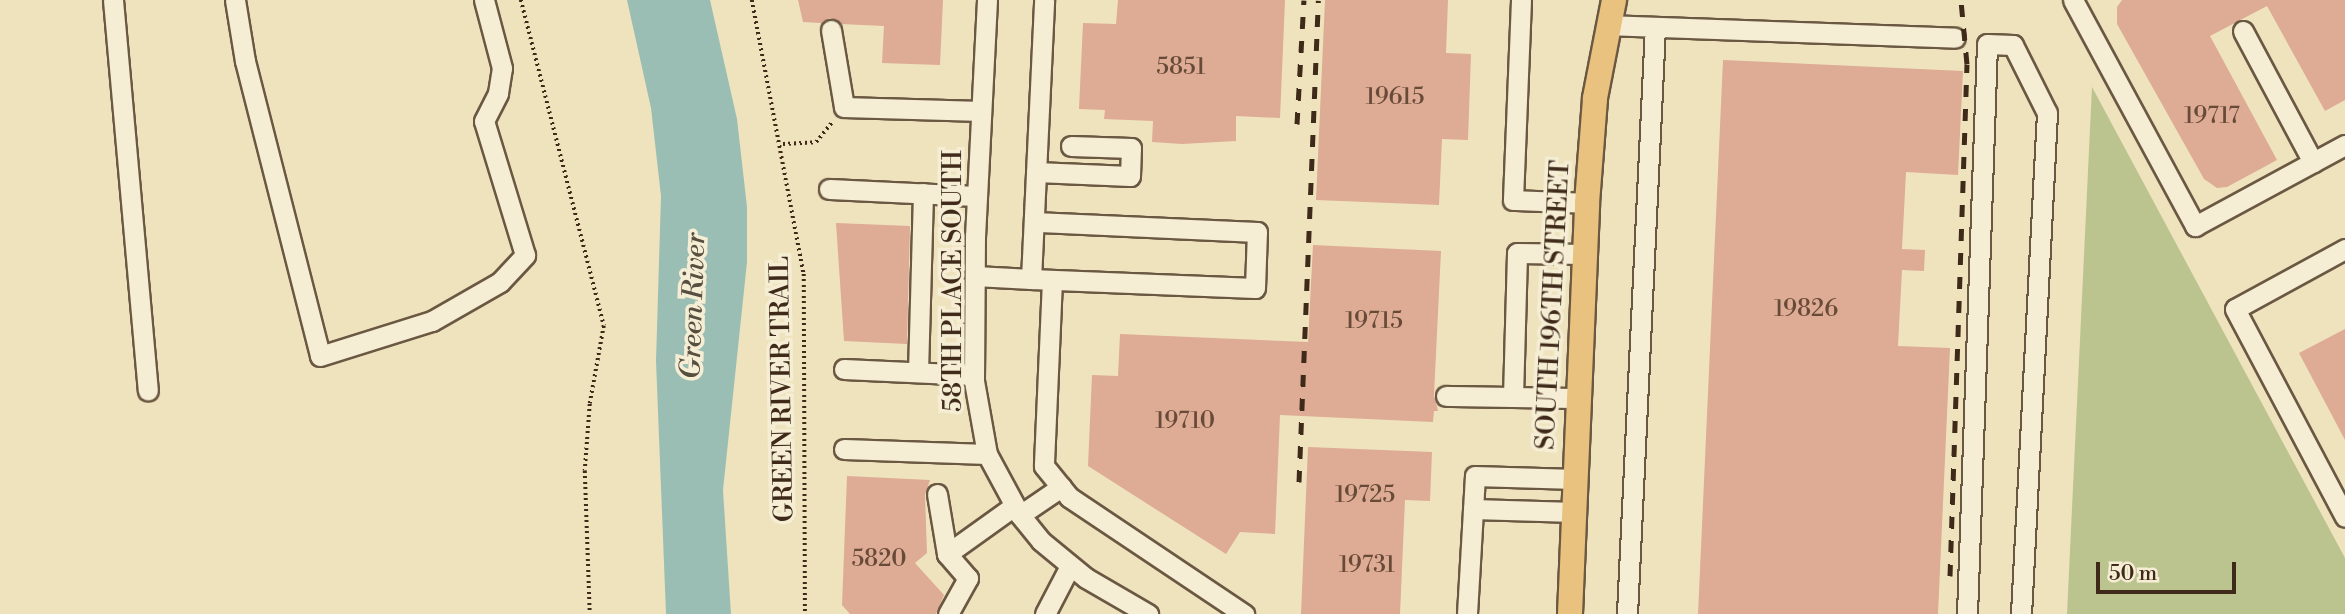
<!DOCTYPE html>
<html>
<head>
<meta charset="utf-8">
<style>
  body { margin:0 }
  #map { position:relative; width:2345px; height:614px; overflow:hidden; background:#efe3bd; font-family:"Libre Bodoni",serif }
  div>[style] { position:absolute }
  .green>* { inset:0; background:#bbc38f }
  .water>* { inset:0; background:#9abeb4 }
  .building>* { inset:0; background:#deab94 }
  .path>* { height:3.5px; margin-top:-1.75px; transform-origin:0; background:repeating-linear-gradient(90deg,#3f2a1a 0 2px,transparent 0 5.5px) }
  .roads { filter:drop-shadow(2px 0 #6b5843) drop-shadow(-2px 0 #6b5843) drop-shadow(0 2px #6b5843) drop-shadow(0 -2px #6b5843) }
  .minor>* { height:19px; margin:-9.5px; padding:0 9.5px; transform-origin:9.5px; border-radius:9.5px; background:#f5edd4 }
  .major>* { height:24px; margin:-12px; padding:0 12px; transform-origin:12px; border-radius:12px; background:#e8c27e }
  .rail>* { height:5px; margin-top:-2.5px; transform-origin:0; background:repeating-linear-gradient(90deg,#3f2a1a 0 12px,transparent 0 24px) }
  span { translate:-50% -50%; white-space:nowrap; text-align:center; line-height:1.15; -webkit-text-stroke:7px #f5edd4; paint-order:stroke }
  .number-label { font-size:23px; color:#674a38 }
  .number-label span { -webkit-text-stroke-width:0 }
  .street-label { font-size:26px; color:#3f2a1a }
  .water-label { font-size:28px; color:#564f40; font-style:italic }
  .scale { position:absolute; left:2096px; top:562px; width:140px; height:32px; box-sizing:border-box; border:4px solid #3f2a1a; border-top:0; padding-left:9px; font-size:21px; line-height:24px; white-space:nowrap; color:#3f2a1a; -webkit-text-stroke:5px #f5edd4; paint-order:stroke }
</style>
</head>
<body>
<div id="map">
  <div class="green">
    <div style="clip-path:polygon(2092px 87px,2345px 558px,2345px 614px,2067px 614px)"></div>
  </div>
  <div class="water">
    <div style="clip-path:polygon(627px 0,710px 0,737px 119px,747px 207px,747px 262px,723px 490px,731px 614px,666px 614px,656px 361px,661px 196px,651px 108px)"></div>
  </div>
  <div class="building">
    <div style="clip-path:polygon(798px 0,943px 0,940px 65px,882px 63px,884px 26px,841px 24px,830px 18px,821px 23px,803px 22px)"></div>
    <div style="clip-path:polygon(1118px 0,1285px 0,1280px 118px,1236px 116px,1236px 141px,1182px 144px,1152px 142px,1153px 121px,1104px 119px,1105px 110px,1079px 109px,1083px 23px,1116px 24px)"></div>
    <div style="clip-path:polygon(1325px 0,1448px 0,1446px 53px,1471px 54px,1468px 140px,1442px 139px,1439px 205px,1316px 200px)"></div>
    <div style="clip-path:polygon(2122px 0,2345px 0,2345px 100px,2325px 111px,2267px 6px,2210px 36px,2277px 160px,2227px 187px,2217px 188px,2204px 179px,2117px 24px,2117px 7px)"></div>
    <div style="clip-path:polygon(1723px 60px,1963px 71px,1958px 175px,1906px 172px,1902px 249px,1925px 250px,1924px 271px,1902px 270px,1898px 346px,1950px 348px,1938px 614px,1698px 614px)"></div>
    <div style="clip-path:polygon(836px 223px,910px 226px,907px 344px,844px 341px)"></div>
    <div style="clip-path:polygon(1313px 245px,1441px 251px,1434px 395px,1438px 411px,1434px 411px,1433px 422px,1280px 415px,1275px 534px,1240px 532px,1226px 554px,1088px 466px,1092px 375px,1118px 376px,1120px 334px,1308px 342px)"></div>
    <div style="clip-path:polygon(2345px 329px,2345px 440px,2299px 353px)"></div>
    <div style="clip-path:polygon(1308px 447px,1432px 452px,1430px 501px,1405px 500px,1400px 614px,1301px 614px)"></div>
    <div style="clip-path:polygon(847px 476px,930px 480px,925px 495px,927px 553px,915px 563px,944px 595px,936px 614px,850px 614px,842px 605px)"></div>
  </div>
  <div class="path">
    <div style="left:521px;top:0;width:336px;rotate:75.7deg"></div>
    <div style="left:604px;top:326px;width:79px;rotate:100.2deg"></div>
    <div style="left:590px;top:404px;width:67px;rotate:94.3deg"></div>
    <div style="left:585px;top:471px;width:143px;rotate:88deg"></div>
    <div style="left:752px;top:0;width:279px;rotate:79.3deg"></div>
    <div style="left:804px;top:274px;width:340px;rotate:89.8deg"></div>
    <div style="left:783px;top:144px;width:33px;rotate:-3deg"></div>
    <div style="left:816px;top:142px;width:27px;rotate:-51deg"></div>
  </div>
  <div class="roads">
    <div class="minor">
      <div style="left:113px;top:0;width:392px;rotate:84.9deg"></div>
      <div style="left:235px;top:0;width:62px;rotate:80.7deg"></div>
      <div style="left:245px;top:61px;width:304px;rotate:75.7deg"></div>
      <div style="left:320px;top:356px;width:117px;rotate:-17.4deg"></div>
      <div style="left:432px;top:321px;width:78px;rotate:-29.8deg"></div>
      <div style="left:500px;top:282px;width:37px;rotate:-47deg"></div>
      <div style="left:525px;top:255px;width:140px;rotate:-107deg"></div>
      <div style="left:484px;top:121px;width:31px;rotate:-63deg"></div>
      <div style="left:498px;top:93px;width:25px;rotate:-81deg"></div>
      <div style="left:502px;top:68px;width:70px;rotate:-104.8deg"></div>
      <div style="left:987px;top:0;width:236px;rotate:92.9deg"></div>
      <div style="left:975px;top:236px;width:145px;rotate:90.4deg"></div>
      <div style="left:974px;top:381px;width:74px;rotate:79.9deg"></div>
      <div style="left:987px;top:454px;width:69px;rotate:61.6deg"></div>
      <div style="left:1020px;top:515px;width:33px;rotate:51deg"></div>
      <div style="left:1041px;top:541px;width:58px;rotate:39.4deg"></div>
      <div style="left:1086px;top:578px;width:72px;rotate:30.1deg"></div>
      <div style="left:1521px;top:0;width:200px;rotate:92.3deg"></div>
      <div style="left:1513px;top:200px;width:74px;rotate:2.3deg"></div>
      <div style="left:2073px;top:0;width:257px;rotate:61.6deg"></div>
      <div style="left:2195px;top:226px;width:170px;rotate:-28.4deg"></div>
      <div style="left:1608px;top:25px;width:347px;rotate:2.1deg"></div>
      <div style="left:831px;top:30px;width:78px;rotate:80.4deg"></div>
      <div style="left:844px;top:107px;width:137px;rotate:1.7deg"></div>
      <div style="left:2243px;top:31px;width:149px;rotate:61.9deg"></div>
      <div style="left:1036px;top:172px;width:94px;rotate:2.4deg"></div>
      <div style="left:1130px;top:176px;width:28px;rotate:-88deg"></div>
      <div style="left:1131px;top:148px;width:60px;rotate:-178.1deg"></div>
      <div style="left:829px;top:189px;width:148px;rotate:2.7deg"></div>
      <div style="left:2345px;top:249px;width:125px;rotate:151.4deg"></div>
      <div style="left:2235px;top:309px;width:235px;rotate:62.1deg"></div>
      <div style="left:975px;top:276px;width:56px;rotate:3.1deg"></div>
      <div style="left:1031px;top:279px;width:279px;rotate:-87.3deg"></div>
      <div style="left:1031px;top:279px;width:224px;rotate:2.3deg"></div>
      <div style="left:1255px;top:288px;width:56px;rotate:-88deg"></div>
      <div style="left:1257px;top:232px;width:223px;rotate:-177.4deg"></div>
      <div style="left:1052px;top:280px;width:186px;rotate:92.5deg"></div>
      <div style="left:1044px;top:466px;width:40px;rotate:51deg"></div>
      <div style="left:1069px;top:497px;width:211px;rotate:33.8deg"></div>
      <div style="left:844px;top:369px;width:130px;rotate:2.6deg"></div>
      <div style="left:918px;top:372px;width:179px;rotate:-88.4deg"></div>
      <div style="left:1446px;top:396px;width:133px;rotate:0.9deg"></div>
      <div style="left:1513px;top:397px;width:144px;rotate:-88.4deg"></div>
      <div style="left:1517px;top:253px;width:68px;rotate:0.8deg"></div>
      <div style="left:844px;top:449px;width:143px;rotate:2deg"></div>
      <div style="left:937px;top:494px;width:61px;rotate:80.5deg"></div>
      <div style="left:947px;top:554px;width:32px;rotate:49deg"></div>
      <div style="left:968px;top:578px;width:41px;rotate:119.1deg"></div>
      <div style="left:1473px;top:509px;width:101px;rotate:1.7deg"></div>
      <div style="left:1020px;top:515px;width:50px;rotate:-34.3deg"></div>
      <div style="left:947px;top:554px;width:82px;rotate:-35.6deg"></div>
      <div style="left:1045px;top:614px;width:54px;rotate:-62.5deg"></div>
      <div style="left:1467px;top:614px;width:138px;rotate:-86.7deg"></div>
      <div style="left:1475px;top:476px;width:100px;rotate:1.7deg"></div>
      <div style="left:1627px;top:614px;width:588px;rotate:-87.27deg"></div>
      <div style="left:1967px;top:614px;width:570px;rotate:-87.99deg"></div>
      <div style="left:1987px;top:44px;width:26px;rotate:2deg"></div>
      <div style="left:2013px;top:45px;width:76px;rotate:63.4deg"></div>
      <div style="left:2047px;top:113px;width:502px;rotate:92.97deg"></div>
    </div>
    <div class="major">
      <div style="left:1570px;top:614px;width:411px;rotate:-87.6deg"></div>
      <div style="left:1587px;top:203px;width:105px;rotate:-85.6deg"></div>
      <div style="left:1595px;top:98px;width:100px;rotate:-79deg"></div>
    </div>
  </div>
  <div class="rail">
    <div style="left:1297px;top:124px;width:124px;rotate:-86.8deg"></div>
    <div style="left:1299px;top:482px;width:482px;rotate:-87.7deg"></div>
    <div style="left:1950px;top:576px;width:512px;rotate:-88.1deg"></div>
    <div style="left:1967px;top:64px;width:64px;rotate:-95.4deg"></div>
  </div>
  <div class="number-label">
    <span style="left:1181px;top:67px">5851</span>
    <span style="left:1395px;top:97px">19615</span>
    <span style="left:2212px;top:116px">19717</span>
    <span style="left:1806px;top:309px">19826</span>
    <span style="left:1374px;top:321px">19715</span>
    <span style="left:1185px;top:421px">19710</span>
    <span style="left:1365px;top:495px">19725</span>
    <span style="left:879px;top:559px">5820</span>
    <span style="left:1367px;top:565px">19731</span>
  </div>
  <div class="street-label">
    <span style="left:954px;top:281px;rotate:-90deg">58TH PLACE SOUTH</span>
    <span style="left:1554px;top:305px;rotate:-87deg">SOUTH 196TH STREET</span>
    <span style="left:783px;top:389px;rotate:-91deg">GREEN RIVER TRAIL</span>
  </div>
  <div class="water-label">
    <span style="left:694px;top:306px;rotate:-88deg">Green River</span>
  </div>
  <div class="scale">50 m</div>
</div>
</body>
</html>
